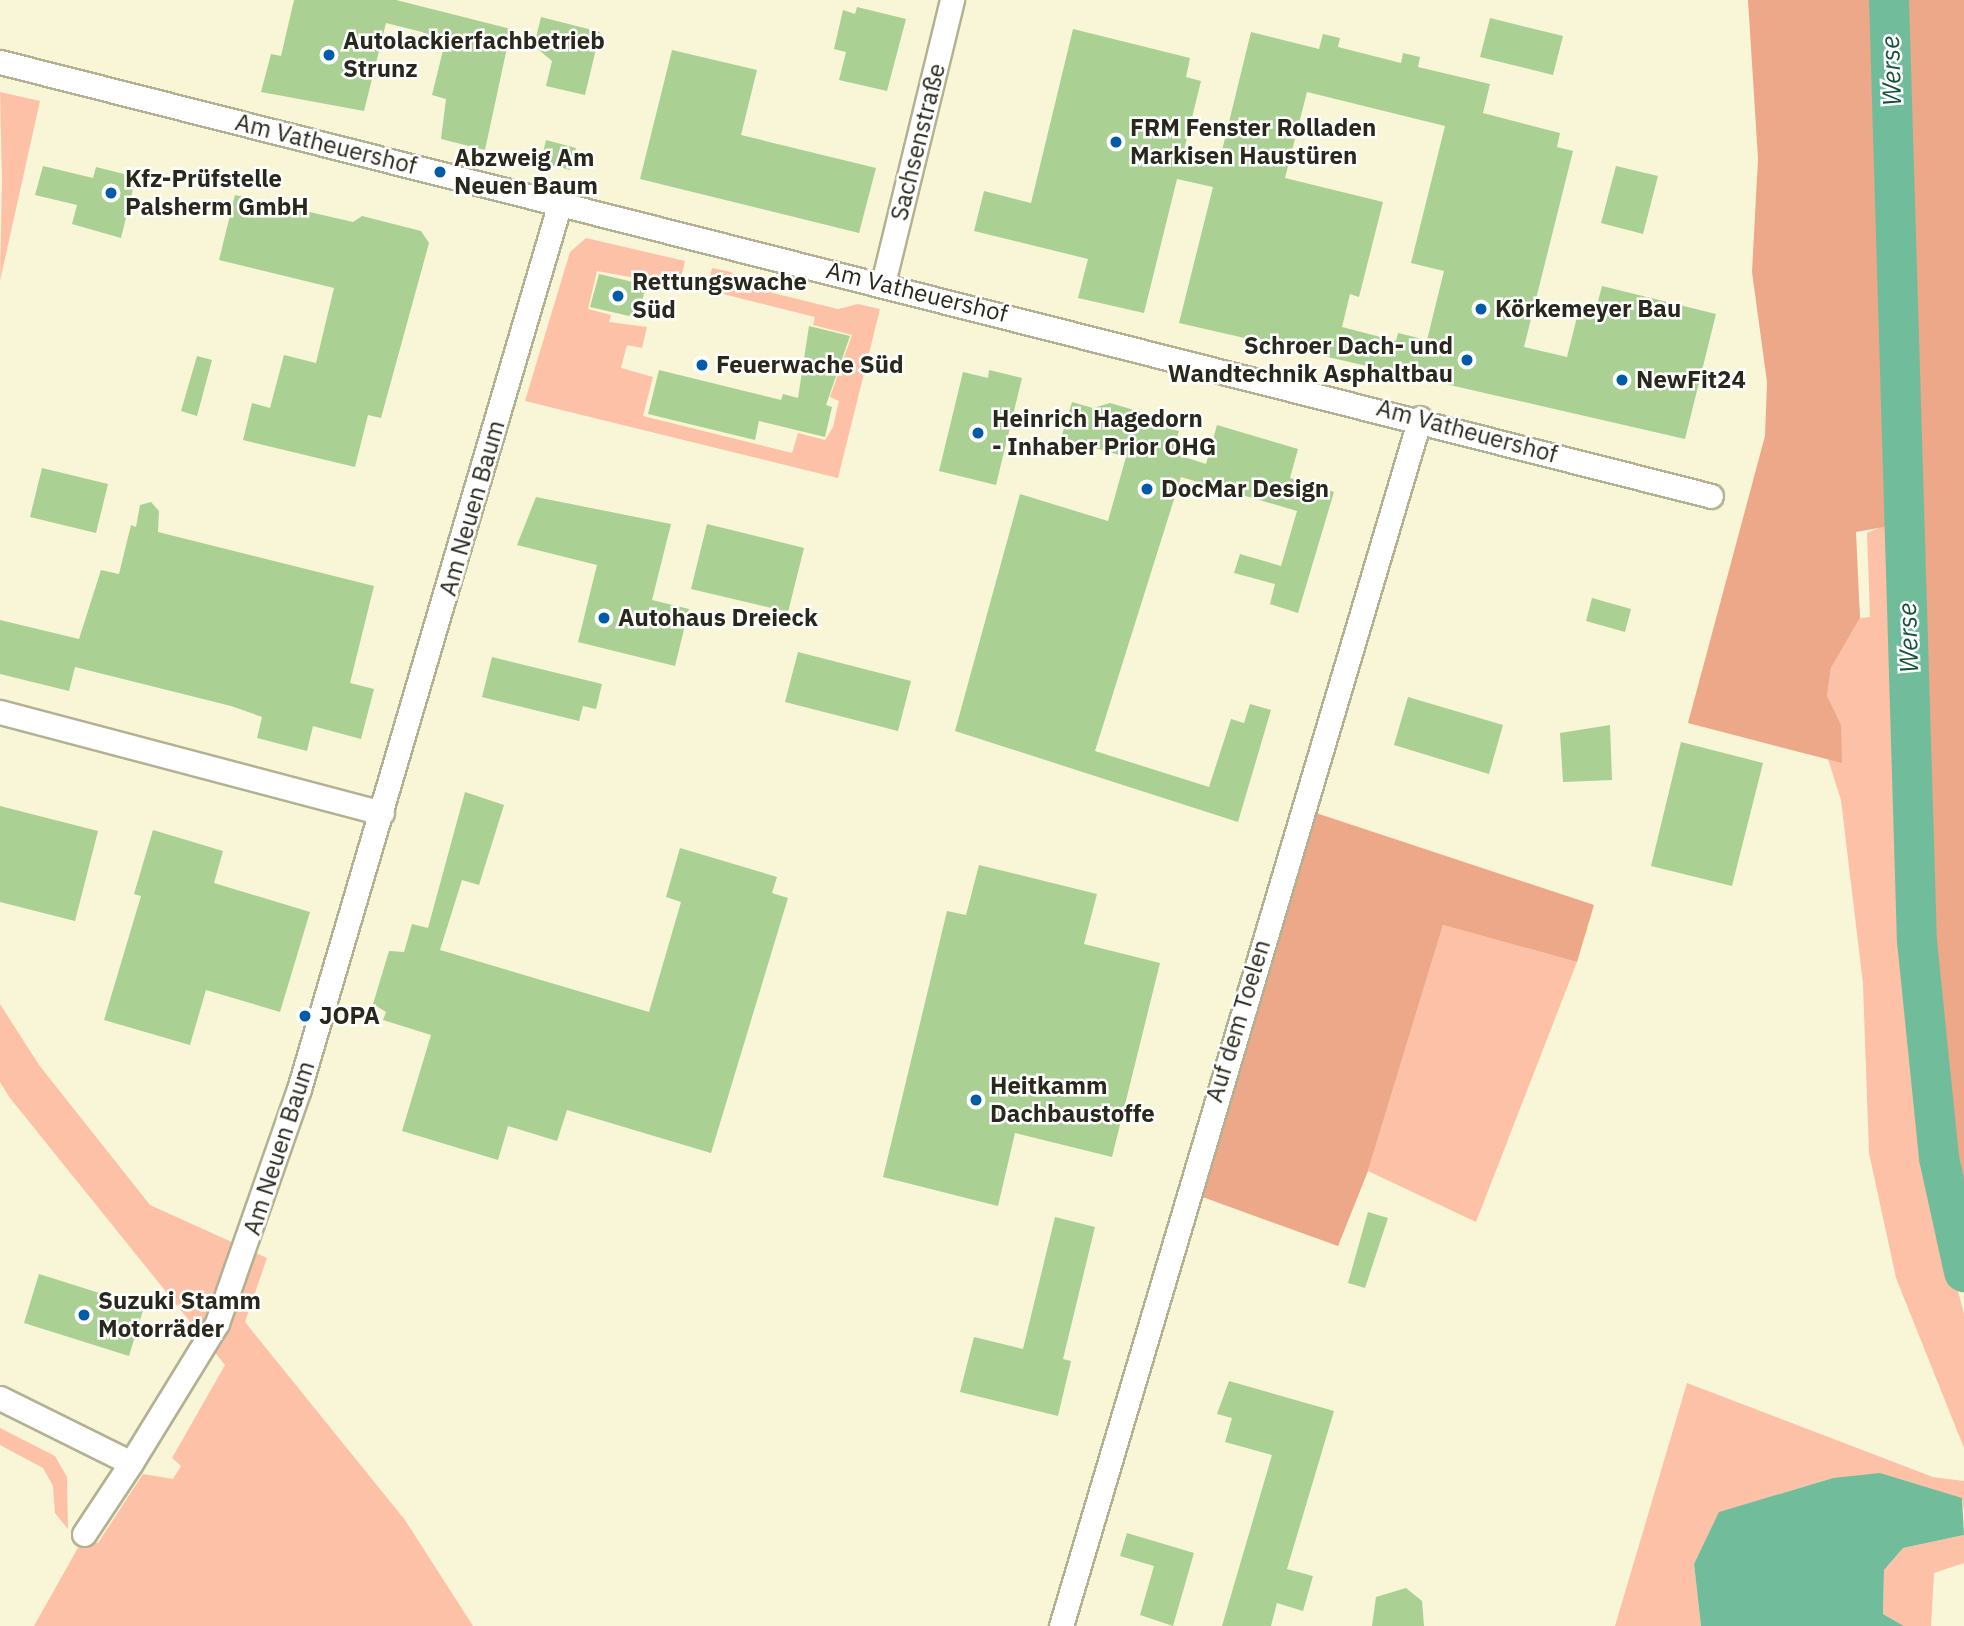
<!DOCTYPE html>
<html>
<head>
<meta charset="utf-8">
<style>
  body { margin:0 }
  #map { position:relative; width:1964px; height:1626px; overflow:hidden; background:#f8f6d7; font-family:"IBM Plex Sans",sans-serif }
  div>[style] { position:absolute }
  .green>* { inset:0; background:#fdc1a7 }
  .forest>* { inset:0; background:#eda889 }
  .water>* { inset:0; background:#71bd9b }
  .river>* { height:40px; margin:-20px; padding:0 20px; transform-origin:20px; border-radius:20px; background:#71bd9b }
  .building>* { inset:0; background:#aad093 }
  .roads { filter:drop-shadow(2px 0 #b3b193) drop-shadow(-2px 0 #b3b193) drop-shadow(0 2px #b3b193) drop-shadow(0 -2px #b3b193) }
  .minor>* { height:23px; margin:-11.5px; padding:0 11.5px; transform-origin:11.5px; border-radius:11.5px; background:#fff }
  .dots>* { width:19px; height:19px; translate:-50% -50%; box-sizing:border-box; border:4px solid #fff; border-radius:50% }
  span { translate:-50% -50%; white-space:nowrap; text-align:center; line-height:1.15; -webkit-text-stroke:5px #fff; paint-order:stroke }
  .poi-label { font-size:24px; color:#28281c; font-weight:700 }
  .left { translate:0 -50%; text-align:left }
  .right { translate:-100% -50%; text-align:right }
  .street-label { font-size:24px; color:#28281c }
  .water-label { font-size:26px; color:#14523a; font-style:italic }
</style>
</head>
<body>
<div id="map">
  <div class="green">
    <div style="clip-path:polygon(0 92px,40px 101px,0 281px,2px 179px)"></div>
    <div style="clip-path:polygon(586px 238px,685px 261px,679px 286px,597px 271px,588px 309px,611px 315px,609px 322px,647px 327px,642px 348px,627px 345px,621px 368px,653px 377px,643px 416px,792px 453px,798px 433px,825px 440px,833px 427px,839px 401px,830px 397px,852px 335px,813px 325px,815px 317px,707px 290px,712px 268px,731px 272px,745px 286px,838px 309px,858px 304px,880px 309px,838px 478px,525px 401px,570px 252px)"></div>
    <div style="clip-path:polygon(1897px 520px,1907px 957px,1925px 1161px,1964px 1314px,1964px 1448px,1896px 1278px,1869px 1153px,1863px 984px,1841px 800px,1828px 759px,1842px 762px,1827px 696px,1831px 668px,1860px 618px,1870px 617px,1867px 533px)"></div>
    <div style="clip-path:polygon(1443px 925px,1577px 962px,1476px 1222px,1368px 1171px)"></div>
    <div style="clip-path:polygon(0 1004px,39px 1065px,150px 1205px,267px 1258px,245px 1322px,405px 1520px,473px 1626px,34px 1626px,84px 1537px,98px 1543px,143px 1474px,173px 1479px,181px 1466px,172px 1458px,225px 1365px,10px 1098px,0 1082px)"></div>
    <div style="clip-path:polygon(1687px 1383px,1933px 1477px,1964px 1481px,1964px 1512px,1962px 1498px,1833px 1478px,1720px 1512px,1694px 1564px,1701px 1626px,1615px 1626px)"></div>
    <div style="clip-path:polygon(0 1428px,55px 1456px,67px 1477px,68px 1529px,55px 1513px,53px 1486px,43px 1468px,0 1445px)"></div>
    <div style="clip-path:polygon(1964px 1535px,1964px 1563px,1934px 1573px,1931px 1626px,1904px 1626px,1883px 1614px,1884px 1570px,1903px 1548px)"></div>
  </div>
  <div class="forest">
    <div style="clip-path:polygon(1748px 0,1964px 0,1964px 1219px,1953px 1159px,1930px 876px,1917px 521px,1856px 532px,1860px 618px,1831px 668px,1827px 696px,1841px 725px,1842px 763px,1688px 723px,1765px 436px,1767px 382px,1752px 272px,1758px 159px)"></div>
    <div style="clip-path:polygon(1313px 812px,1594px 905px,1577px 962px,1443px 925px,1368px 1171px,1338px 1246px,1197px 1195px)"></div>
  </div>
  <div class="water">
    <div style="clip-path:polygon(1880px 1473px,1962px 1498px,1964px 1535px,1903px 1548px,1884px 1570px,1883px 1614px,1904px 1626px,1701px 1626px,1694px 1564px,1719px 1512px,1833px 1478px)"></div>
  </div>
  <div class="river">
    <div style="left:1889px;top:0;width:941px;rotate:88.3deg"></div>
    <div style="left:1917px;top:941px;width:218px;rotate:84.2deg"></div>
    <div style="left:1939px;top:1158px;width:117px;rotate:77.6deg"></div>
  </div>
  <div class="building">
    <div style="clip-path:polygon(294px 0,396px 0,511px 29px,485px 150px,441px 139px,446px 99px,432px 95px,445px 42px,422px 32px,386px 23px,364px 111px,261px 92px,271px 54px,281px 56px)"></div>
    <div style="clip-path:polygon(857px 7px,906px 19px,887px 91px,839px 80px,846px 52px,834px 49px,843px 10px,855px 14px)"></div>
    <div style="clip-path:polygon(541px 17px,600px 32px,585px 95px,546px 86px,552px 61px,534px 46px)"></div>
    <div style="clip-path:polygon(1490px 18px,1563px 36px,1553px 75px,1480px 57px)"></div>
    <div style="clip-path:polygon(evenodd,1073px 29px,1190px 58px,1186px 77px,1201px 81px,1182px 158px,1218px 167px,1251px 32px,1319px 49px,1323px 34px,1340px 38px,1338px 47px,1401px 63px,1403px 53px,1420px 57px,1418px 67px,1490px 84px,1483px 113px,1560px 133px,1557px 147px,1573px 151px,1524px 347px,1567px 357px,1579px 309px,1595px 313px,1602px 286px,1716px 314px,1685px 439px,1179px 323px,1213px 187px,1177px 179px,1144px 313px,1078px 298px,1088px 259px,974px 231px,984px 191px,1031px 203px,1073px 29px,1307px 92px,1445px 126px,1411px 263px,1444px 271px,1427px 340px,1398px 333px,1396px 341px,1342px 327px,1350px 294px,1359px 297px,1383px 202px,1285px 178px,1307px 92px)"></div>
    <div style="clip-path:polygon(672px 50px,757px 70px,741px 135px,876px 168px,859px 233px,640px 179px)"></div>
    <div style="clip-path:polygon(546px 140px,576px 148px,570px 170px,541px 162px)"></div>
    <div style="clip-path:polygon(43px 166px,93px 178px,96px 167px,136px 177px,121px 238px,72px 224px,77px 205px,35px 195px)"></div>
    <div style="clip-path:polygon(1616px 166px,1658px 176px,1643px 234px,1601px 223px)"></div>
    <div style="clip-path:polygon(235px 195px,353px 222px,362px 216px,421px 231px,429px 243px,381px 418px,368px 415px,355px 467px,243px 440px,252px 403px,270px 408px,284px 355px,316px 363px,334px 288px,219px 260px)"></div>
    <div style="clip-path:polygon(599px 274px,646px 285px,638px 318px,590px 307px)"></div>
    <div style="clip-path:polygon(809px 326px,850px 336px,826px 405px,832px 407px,825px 437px,759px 421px,755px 440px,648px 414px,659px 370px,781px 400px,783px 394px,798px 398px)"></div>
    <div style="clip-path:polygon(197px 356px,212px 360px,197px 416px,181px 411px)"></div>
    <div style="clip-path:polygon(989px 370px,1022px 378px,996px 485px,939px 471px,963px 372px,988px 378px)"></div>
    <div style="clip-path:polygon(1072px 402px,1093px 408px,1110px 403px,1169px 420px,1167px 428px,1179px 431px,1172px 453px,1206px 464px,1217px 425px,1298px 449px,1290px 478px,1334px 492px,1298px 613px,1270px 604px,1275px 584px,1234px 573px,1240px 554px,1281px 566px,1297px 511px,1181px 477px,1095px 751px,1209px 787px,1231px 719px,1244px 723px,1250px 704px,1271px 710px,1238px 822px,955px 731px,1020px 494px,1108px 521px,1126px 457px,1061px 438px)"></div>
    <div style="clip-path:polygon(42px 468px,108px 484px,96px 533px,30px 517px)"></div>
    <div style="clip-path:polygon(536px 497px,671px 524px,652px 600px,689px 609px,675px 666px,578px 642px,597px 565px,517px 545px)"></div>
    <div style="clip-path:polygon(151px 502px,159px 511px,158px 532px,374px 586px,350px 683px,374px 689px,361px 739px,313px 726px,307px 751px,257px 738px,262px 717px,231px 706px,75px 667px,69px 691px,0 674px,0 620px,79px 639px,101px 570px,119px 574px,131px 525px,136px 527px,140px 505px)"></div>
    <div style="clip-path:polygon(707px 524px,804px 548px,788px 612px,691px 589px)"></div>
    <div style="clip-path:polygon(1592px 598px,1631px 609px,1625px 632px,1586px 621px)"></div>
    <div style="clip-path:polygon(798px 652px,911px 681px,898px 731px,785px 702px)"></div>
    <div style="clip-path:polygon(492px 657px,602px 684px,596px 709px,583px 706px,579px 721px,482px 697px)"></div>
    <div style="clip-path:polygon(1408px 697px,1503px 725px,1489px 774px,1394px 745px)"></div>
    <div style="clip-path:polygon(1610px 725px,1612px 780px,1563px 782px,1560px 733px)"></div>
    <div style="clip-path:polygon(1681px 742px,1763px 763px,1732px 886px,1651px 866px)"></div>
    <div style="clip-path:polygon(465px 792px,504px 805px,479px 885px,462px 880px,440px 950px,649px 1012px,681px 902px,666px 897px,680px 848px,777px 877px,772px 893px,788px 898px,711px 1153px,567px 1110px,557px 1141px,508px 1126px,498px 1160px,402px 1131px,431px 1035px,383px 1020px,386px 1012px,373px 1004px,389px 951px,404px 952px,412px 924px,428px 928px)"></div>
    <div style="clip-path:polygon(0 806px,98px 831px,75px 921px,0 902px)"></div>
    <div style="clip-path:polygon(153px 830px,223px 851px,214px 883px,310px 912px,280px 1012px,206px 990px,190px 1045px,104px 1020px,141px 896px,134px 894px)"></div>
    <div style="clip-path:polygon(979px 865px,1097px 894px,1084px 944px,1160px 963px,1112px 1157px,1015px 1133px,998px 1206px,883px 1177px,947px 911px,966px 915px)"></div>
    <div style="clip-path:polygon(1368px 1212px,1388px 1218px,1365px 1288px,1348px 1283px)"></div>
    <div style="clip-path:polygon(1055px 1217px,1095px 1227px,1063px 1359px,1071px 1361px,1058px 1416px,960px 1392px,974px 1337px,1023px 1349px)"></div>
    <div style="clip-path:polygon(39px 1274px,144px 1307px,129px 1356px,24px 1323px)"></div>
    <div style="clip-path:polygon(1229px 1381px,1334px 1411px,1287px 1569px,1313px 1576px,1303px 1611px,1277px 1603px,1271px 1626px,1222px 1626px,1272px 1455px,1225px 1442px,1232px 1418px,1217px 1414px)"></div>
    <div style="clip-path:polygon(1127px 1533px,1194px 1553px,1173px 1626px,1140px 1615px,1154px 1566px,1120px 1556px)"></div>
    <div style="clip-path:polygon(1406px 1588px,1422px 1601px,1424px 1626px,1372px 1626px,1376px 1597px)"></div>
  </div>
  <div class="roads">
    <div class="minor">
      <div style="left:0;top:62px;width:1765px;rotate:14.23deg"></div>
      <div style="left:883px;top:283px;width:291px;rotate:-76.3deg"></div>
      <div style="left:0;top:712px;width:395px;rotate:14.8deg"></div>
      <div style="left:0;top:1398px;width:146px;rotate:26.4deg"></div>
      <div style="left:131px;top:1463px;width:164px;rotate:-58.4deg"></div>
      <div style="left:217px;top:1323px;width:248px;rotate:-70.7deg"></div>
      <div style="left:299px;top:1089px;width:924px;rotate:-73.59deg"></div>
      <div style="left:84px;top:1534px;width:85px;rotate:-56.5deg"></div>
      <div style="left:1061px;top:1626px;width:1260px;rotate:-73.45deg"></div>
    </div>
  </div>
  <div class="dots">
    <div style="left:329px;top:55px;background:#005ba8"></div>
    <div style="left:1116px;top:142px;background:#005ba8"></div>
    <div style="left:440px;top:172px;background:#005ba8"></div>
    <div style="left:111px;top:193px;background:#005ba8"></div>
    <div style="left:618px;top:296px;background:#005ba8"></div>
    <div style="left:1481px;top:309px;background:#005ba8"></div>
    <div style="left:1467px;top:360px;background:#005ba8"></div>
    <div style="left:702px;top:365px;background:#005ba8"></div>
    <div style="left:1622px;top:380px;background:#005ba8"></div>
    <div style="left:978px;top:433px;background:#005ba8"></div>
    <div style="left:1147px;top:489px;background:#005ba8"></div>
    <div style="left:604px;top:618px;background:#005ba8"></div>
    <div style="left:305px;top:1016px;background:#005ba8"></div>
    <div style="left:976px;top:1100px;background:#005ba8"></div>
    <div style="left:84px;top:1315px;background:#005ba8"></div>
  </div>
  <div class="poi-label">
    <span class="left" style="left:343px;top:55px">Autolackierfachbetrieb<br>Strunz</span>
    <span class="left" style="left:1130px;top:142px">FRM Fenster Rolladen<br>Markisen Haustüren</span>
    <span class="left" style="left:454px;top:172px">Abzweig Am<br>Neuen Baum</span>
    <span class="left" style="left:125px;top:193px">Kfz-Prüfstelle<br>Palsherm GmbH</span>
    <span class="left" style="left:632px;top:296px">Rettungswache<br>Süd</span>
    <span class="left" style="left:1495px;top:309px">Körkemeyer Bau</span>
    <span class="right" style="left:1453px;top:360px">Schroer Dach- und<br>Wandtechnik Asphaltbau</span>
    <span class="left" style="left:716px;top:365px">Feuerwache Süd</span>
    <span class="left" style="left:1636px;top:380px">NewFit24</span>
    <span class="left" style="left:992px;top:433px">Heinrich Hagedorn<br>- Inhaber Prior OHG</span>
    <span class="left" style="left:1161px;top:489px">DocMar Design</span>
    <span class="left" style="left:618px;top:618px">Autohaus Dreieck</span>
    <span class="left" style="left:319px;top:1016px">JOPA</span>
    <span class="left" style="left:990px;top:1100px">Heitkamm<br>Dachbaustoffe</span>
    <span class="left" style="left:98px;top:1315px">Suzuki Stamm<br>Motorräder</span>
  </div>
  <div class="street-label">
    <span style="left:918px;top:142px;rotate:-76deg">Sachsenstraße</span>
    <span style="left:326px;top:144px;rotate:14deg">Am Vatheuershof</span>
    <span style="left:917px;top:292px;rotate:14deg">Am Vatheuershof</span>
    <span style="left:1467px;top:431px;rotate:15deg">Am Vatheuershof</span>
    <span style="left:472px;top:508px;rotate:-74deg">Am Neuen Baum</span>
    <span style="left:1238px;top:1021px;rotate:-73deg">Auf dem Toelen</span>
    <span style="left:279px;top:1148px;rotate:-72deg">Am Neuen Baum</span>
  </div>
  <div class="water-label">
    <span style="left:1891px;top:71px;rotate:-92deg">Werse</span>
    <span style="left:1908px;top:638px;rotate:-92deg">Werse</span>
  </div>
</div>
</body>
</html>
